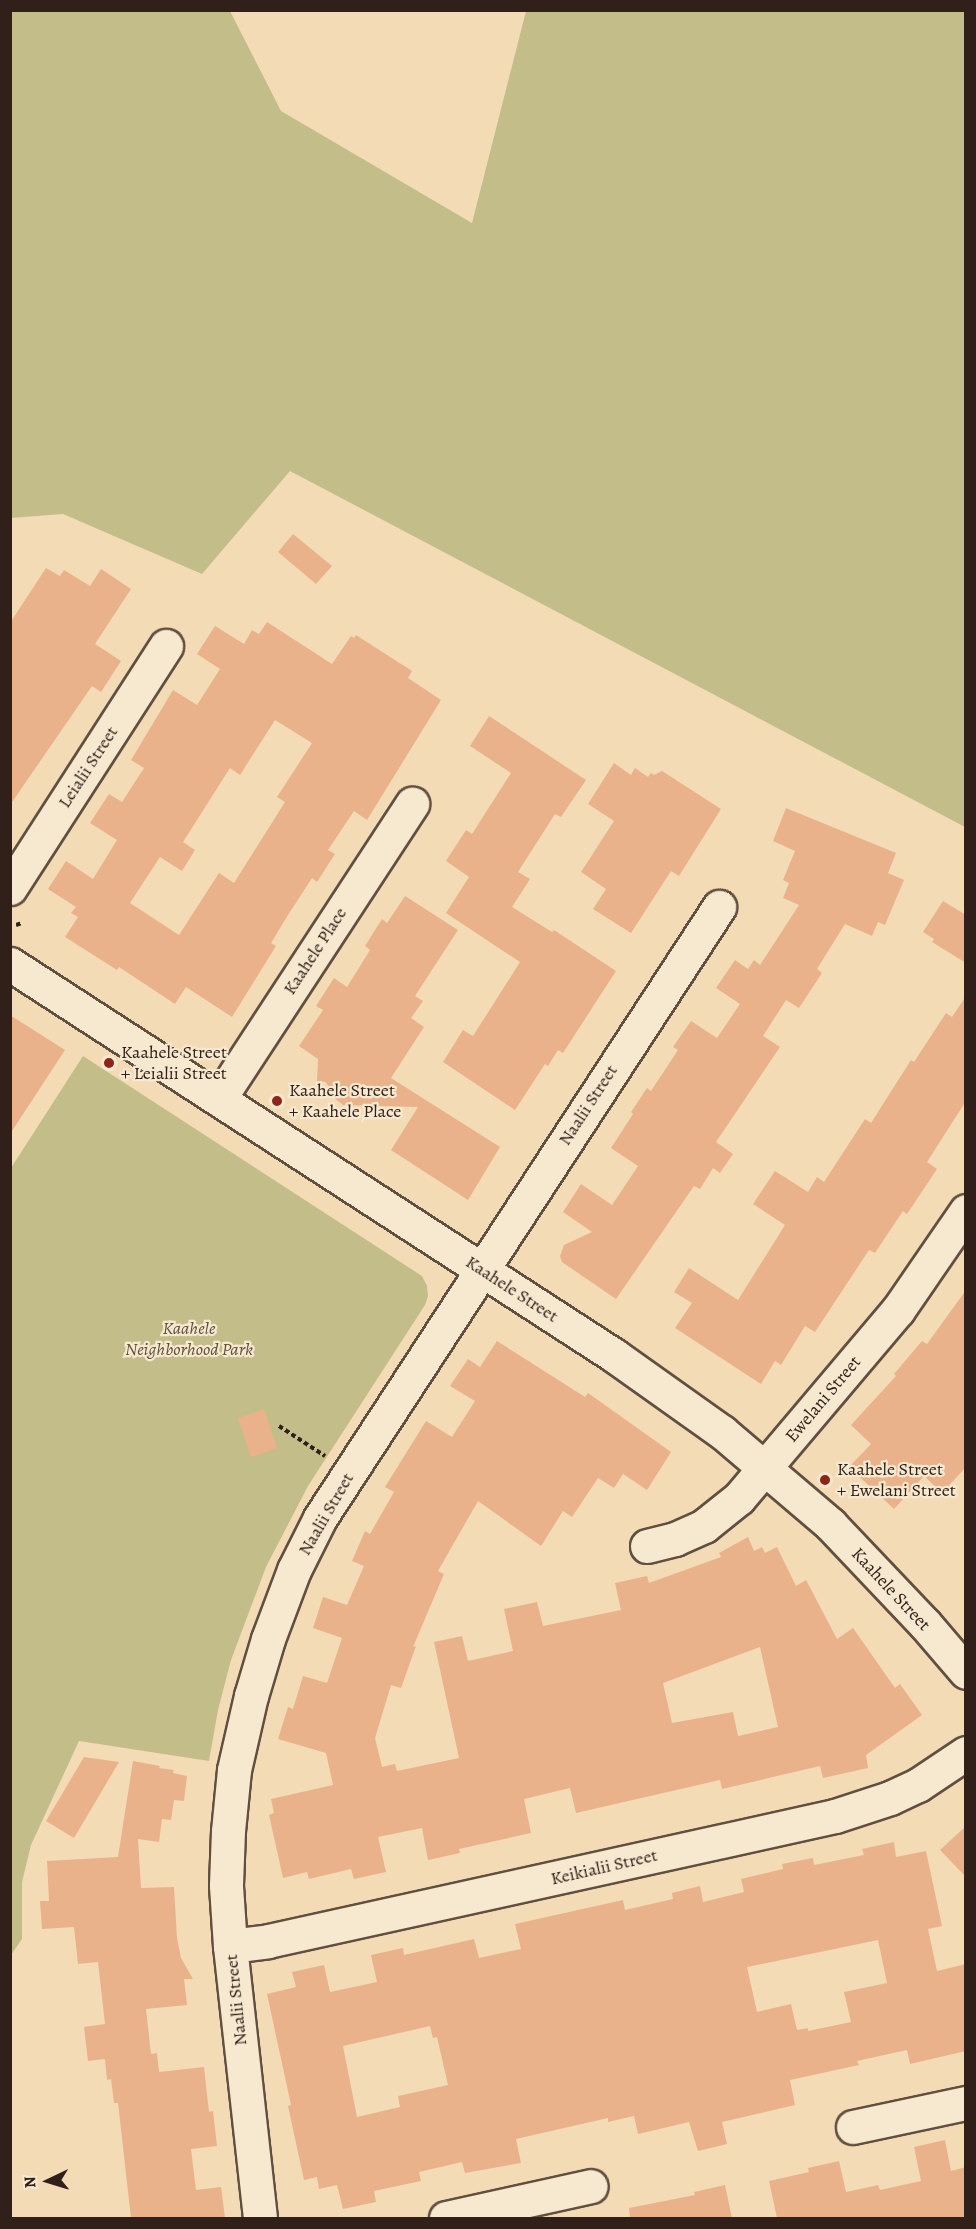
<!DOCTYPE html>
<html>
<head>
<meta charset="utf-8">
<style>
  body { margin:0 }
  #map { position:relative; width:976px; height:2229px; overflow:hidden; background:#f3dbb6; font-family:Alegreya,serif }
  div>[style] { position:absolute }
  .green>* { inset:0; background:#c3be89 }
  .building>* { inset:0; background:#eab28a }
  .path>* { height:4px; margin-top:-2px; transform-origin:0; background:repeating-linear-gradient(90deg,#302019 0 4.5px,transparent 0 7.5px) }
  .roads { filter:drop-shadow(2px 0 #614f40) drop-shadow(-2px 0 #614f40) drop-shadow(0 2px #614f40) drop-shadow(0 -2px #614f40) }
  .minor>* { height:33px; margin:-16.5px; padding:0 16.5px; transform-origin:16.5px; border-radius:16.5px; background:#f7e8d0 }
  .dots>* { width:16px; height:16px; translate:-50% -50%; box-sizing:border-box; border:3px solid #f7e8d0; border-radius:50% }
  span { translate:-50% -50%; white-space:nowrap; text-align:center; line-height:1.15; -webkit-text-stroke:4.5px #f7e8d0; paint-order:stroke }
  .street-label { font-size:18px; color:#302019 }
  .poi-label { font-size:18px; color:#302019 }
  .left { translate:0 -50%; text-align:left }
  .park-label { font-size:18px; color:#5c4f3b; font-style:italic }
  .frame { position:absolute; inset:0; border:12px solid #302019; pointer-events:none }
  .north { position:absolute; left:18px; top:2151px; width:60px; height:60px; -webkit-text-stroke:4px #f7e8d0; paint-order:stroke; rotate:266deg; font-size:16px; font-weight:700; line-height:24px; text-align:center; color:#302019 }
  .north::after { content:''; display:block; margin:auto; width:21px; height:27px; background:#302019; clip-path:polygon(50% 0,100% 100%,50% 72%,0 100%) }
</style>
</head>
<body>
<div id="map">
  <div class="green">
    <div style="clip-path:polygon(11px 10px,230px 11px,281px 111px,472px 223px,526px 11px,965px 11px,965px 827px,290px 471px,202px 574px,63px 514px,11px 518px)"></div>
    <div style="clip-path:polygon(83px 1056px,422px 1276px,427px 1286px,428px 1296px,425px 1305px,308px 1486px,266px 1567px,231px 1660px,218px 1710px,209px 1761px,79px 1741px,31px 1845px,22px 1882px,22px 1939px,11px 1955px,11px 1168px)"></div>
  </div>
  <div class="building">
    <div style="clip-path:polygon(293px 534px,332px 566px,316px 584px,278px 552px)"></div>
    <div style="clip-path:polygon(46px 568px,60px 576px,64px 570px,90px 586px,101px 569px,131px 589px,95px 644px,121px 661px,101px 692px,92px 686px,10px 805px,10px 623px)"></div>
    <div style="clip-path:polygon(evenodd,267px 622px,332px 664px,351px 636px,354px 638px,356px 635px,412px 671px,408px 678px,441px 700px,367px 820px,354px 811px,328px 850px,335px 854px,317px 882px,312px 878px,288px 915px,271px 943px,276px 946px,232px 1017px,186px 987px,175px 1004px,119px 967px,117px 970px,65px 937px,78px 917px,71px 913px,76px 907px,48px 889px,66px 861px,93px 879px,117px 840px,90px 823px,109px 794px,122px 802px,144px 768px,131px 760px,173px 690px,197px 705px,220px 669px,197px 654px,215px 626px,244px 644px,252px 630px,259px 634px,267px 622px,275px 720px,312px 743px,277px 797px,285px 802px,234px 883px,219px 873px,179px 935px,130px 903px,160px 857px,182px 871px,195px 850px,183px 842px,230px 768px,240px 775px,275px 720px)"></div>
    <div style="clip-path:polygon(489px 716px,586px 780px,561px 817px,555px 814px,518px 872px,530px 879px,512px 907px,552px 932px,554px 930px,616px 971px,563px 1053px,558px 1050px,548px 1066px,545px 1064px,515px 1110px,443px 1062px,463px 1030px,473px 1036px,520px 962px,446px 913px,469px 877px,446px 861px,466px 830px,472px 834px,511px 773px,470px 746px)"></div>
    <div style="clip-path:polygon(614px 763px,631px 775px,635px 768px,648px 777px,651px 773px,654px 775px,662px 771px,721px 809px,679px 876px,671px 871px,631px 933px,593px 909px,606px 889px,581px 872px,614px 821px,588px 804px)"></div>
    <div style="clip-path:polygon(786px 808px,896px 853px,888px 873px,904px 880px,885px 925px,878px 922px,872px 936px,845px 924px,817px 969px,822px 973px,799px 1008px,786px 1000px,763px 1036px,780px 1047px,716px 1142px,733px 1154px,720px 1173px,713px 1168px,700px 1189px,694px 1186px,616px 1299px,562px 1262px,560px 1256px,564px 1245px,592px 1232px,563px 1212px,581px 1184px,612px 1205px,638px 1166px,611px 1148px,633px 1114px,631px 1112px,647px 1088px,651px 1091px,678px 1050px,673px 1047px,691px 1021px,717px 1038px,740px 1004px,716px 988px,735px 960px,748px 969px,754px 960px,760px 965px,799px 905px,783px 898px,789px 883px,783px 880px,795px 851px,773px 841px)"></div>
    <div style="clip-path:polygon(405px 896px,458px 930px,415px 996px,423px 1001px,411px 1018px,424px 1027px,391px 1078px,500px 1147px,468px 1200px,391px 1150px,418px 1107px,343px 1105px,334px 1098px,326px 1082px,317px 1081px,318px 1059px,299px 1046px,323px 1010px,316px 1006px,334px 978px,347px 987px,370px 950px,365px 946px,382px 919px,387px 923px)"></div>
    <div style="clip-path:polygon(943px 901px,966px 915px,966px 963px,932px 942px,934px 939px,923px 932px)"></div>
    <div style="clip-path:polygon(966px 996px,966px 1101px,927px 1162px,937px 1169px,907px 1214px,903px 1211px,875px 1253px,869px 1250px,815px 1332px,805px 1326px,781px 1365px,775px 1361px,761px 1384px,675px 1328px,692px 1303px,674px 1292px,689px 1268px,738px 1300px,785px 1225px,753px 1204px,775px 1171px,808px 1192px,817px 1177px,824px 1182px,865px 1119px,871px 1123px,911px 1060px,914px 1062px,946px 1013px,952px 1017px)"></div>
    <div style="clip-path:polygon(10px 1015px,65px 1050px,10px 1134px)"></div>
    <div style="clip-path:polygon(966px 1290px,966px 1467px,942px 1493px,924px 1476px,894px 1509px,849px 1467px,871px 1444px,851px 1425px,896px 1376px,894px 1374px,922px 1341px,927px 1344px)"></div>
    <div style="clip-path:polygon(evenodd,497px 1341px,585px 1397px,588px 1393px,671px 1452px,647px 1490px,623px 1474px,614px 1488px,598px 1478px,572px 1517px,563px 1511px,541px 1546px,478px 1501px,438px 1571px,444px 1574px,413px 1647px,416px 1646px,401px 1688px,391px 1685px,375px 1738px,382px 1767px,395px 1764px,397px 1771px,459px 1758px,434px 1642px,462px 1636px,468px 1661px,513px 1651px,504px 1609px,537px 1602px,543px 1626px,621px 1610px,615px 1583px,647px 1576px,649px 1583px,721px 1557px,719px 1553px,748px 1537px,754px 1551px,762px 1547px,765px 1553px,777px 1547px,796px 1586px,806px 1580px,837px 1639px,853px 1628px,895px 1688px,900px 1684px,922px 1715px,866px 1755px,868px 1768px,823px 1778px,820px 1766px,722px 1789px,720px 1780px,576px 1813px,570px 1788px,524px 1799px,531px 1833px,459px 1849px,460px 1853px,428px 1860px,422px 1828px,378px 1837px,386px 1872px,354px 1879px,351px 1869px,309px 1879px,307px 1872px,283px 1878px,269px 1815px,274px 1813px,271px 1799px,333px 1785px,326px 1753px,278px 1739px,288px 1707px,293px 1709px,303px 1676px,327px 1683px,342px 1638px,313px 1628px,323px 1597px,347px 1605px,364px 1566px,352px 1561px,365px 1531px,370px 1534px,394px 1492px,385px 1487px,426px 1421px,452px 1437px,475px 1401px,450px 1386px,468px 1359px,480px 1367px,497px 1341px,760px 1647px,778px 1727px,738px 1736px,733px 1712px,672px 1723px,663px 1683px,760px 1647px)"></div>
    <div style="clip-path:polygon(264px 1409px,277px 1448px,251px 1457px,238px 1418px)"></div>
    <div style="clip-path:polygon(84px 1757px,119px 1762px,74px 1838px,46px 1821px)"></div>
    <div style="clip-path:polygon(133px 1761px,160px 1766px,159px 1768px,174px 1770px,173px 1773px,187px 1776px,184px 1801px,174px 1800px,171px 1820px,162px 1819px,159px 1842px,138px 1839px,141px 1888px,174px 1887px,177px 1938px,181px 1958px,193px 1979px,184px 1979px,187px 2005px,146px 2009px,151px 2054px,157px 2053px,159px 2072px,204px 2067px,209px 2112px,213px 2111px,217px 2146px,191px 2149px,196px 2190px,221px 2187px,225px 2218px,131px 2218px,118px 2103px,114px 2103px,111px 2079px,107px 2080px,105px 2059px,88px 2061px,84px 2027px,105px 2024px,98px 1962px,78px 1964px,74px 1927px,42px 1929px,40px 1901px,49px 1901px,47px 1861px,118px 1857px)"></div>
    <div style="clip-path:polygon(966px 1826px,966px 1877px,940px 1850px)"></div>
    <div style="clip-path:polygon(evenodd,894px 1842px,896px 1857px,926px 1851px,942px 1926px,928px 1929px,937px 1971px,966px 1964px,966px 2051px,910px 2064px,907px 2050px,857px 2061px,859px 2065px,790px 2080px,795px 2105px,722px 2122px,727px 2144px,698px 2151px,689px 2122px,638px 2134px,634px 2116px,608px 2122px,608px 2118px,516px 2139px,521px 2163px,465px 2173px,462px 2162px,419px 2172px,421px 2181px,374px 2191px,376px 2202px,343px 2209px,337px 2185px,319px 2189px,317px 2177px,304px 2180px,288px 2106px,291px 2105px,267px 1994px,296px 1987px,292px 1972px,324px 1965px,330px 1992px,377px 1982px,371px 1955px,403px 1948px,404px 1955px,474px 1939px,479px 1958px,521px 1949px,515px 1924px,623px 1900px,625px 1910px,673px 1899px,672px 1893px,700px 1886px,703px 1902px,744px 1892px,741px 1879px,783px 1869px,782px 1864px,813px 1858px,814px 1865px,864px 1855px,862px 1849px,894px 1842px,878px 1940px,887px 1983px,844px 1992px,851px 2022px,808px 2031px,808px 2028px,797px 2030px,791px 2004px,757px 2012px,747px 1967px,878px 1940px,894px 1842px,430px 2026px,433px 2038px,437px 2037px,448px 2085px,398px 2096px,400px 2107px,357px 2117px,343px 2046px,430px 2026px)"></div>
    <div style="clip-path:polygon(945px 2140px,951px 2171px,966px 2167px,966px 2218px,777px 2218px,769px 2181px,809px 2172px,808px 2168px,839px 2161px,846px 2192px,878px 2185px,880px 2190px,921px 2181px,914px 2147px)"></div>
    <div style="clip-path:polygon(725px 2185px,732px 2218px,630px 2218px,629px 2208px,695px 2195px,694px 2192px)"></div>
  </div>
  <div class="path">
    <div style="left:16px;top:925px;width:6px;rotate:-18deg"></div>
    <div style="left:279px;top:1426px;width:55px;rotate:33.1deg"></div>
  </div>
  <div class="roads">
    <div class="minor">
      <div style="left:10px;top:888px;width:288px;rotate:-57.2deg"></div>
      <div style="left:10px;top:964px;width:721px;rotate:32.94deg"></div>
      <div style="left:615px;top:1356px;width:131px;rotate:35.4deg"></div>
      <div style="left:722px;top:1432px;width:142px;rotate:40.4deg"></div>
      <div style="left:830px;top:1524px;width:138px;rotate:46.5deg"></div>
      <div style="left:925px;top:1624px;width:63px;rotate:49.5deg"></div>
      <div style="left:219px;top:1099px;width:353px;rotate:-56.8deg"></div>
      <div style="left:647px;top:1546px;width:29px;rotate:-14deg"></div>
      <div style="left:675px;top:1539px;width:32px;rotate:-24deg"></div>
      <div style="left:704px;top:1526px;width:45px;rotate:-38.7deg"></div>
      <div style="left:739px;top:1498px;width:246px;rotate:-49.8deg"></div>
      <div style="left:898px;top:1310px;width:120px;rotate:-55.5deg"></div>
      <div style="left:230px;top:1946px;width:38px;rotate:-7deg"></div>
      <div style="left:268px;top:1941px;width:581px;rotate:-12.43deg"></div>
      <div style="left:835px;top:1816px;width:58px;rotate:-18.1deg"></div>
      <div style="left:890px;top:1798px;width:31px;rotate:-25deg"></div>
      <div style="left:918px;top:1785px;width:58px;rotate:-33.7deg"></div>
      <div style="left:853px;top:2127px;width:116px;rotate:-12deg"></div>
      <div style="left:260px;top:2218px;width:274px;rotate:-96.3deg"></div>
      <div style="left:230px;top:1946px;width:61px;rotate:-93.8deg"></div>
      <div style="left:226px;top:1885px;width:54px;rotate:-87.9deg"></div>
      <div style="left:228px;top:1831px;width:61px;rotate:-84.4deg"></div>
      <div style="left:234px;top:1770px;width:76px;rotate:-77.1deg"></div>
      <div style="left:251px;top:1696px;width:59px;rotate:-73.4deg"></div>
      <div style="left:268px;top:1639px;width:74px;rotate:-69.4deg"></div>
      <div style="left:294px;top:1570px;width:58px;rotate:-63.4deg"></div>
      <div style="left:320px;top:1518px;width:730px;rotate:-56.85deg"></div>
      <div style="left:446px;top:2218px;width:148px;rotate:-12.4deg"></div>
    </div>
  </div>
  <div class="dots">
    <div style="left:109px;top:1063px;background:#8f2418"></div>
    <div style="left:277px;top:1101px;background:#8f2418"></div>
    <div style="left:825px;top:1480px;background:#8f2418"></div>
  </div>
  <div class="street-label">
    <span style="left:88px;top:767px;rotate:-57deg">Leialii Street</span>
    <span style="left:315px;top:951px;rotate:-57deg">Kaahele Place</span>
    <span style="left:588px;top:1105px;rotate:-57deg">Naalii Street</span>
    <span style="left:512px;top:1289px;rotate:33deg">Kaahele Street</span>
    <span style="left:823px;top:1399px;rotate:-50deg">Ewelani Street</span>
    <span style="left:326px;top:1514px;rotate:-60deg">Naalii Street</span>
    <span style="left:891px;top:1589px;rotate:47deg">Kaahele Street</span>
    <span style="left:604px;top:1867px;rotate:-13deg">Keikialii Street</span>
    <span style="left:236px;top:2000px;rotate:-96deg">Naalii Street</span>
  </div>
  <div class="poi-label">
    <span class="left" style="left:121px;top:1063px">Kaahele Street<br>+ Leialii Street</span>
    <span class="left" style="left:289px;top:1101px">Kaahele Street<br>+ Kaahele Place</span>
    <span class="left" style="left:837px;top:1480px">Kaahele Street<br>+ Ewelani Street</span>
  </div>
  <div class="park-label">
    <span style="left:189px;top:1339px">Kaahele<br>Neighborhood Park</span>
  </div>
  <div class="frame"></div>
  <div class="north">N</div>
</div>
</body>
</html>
